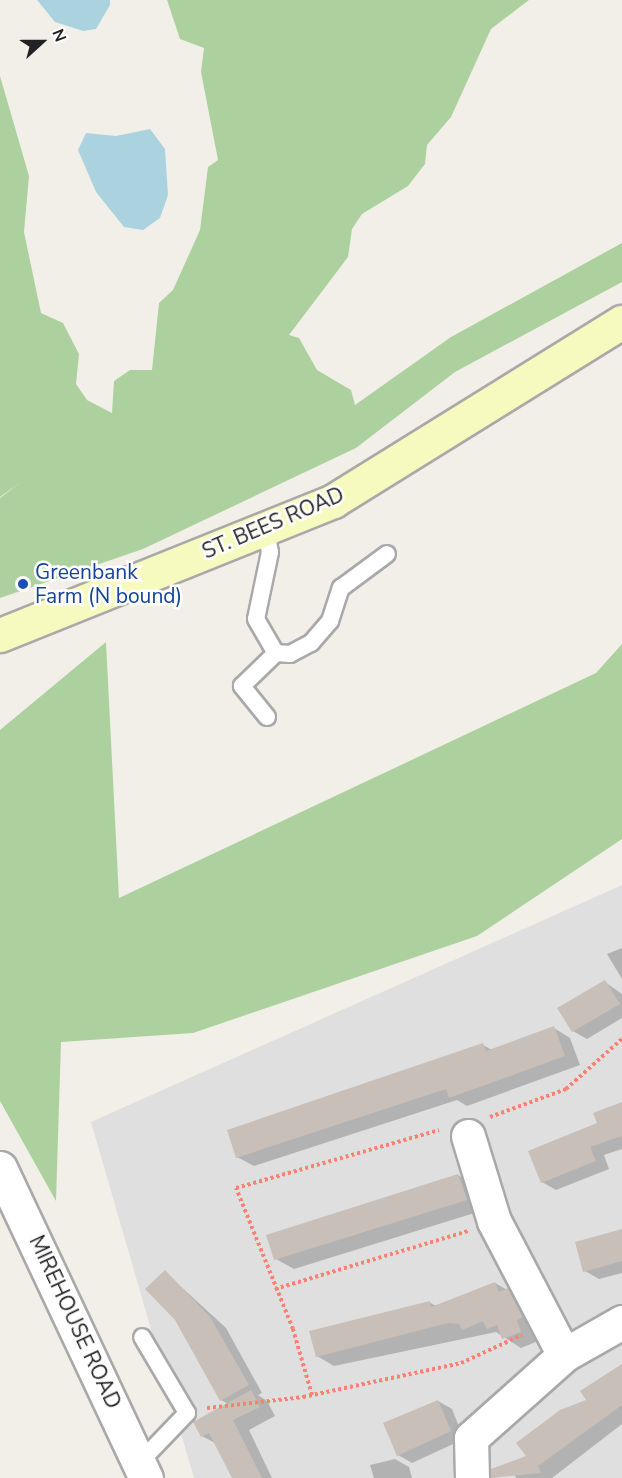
<!DOCTYPE html>
<html>
<head>
<meta charset="utf-8">
<style>
  body { margin:0 }
  #map { position:relative; width:622px; height:1478px; overflow:hidden; background:#f2efe9; font-family:"Nunito Sans",sans-serif }
  div>[style] { position:absolute }
  .residential>* { inset:0; background:#e0dfdf }
  .forest>* { inset:0; background:#add19e }
  .water>* { inset:0; background:#aad3df }
  .shadow>* { inset:0; background:#0003 }
  .building>* { inset:0; background:#c7bfb8 }
  .path>* { height:4px; margin-top:-2px; transform-origin:0; background:repeating-linear-gradient(90deg,#fa8072 0 3px,transparent 0 6px) }
  .roads { filter:drop-shadow(2px 0 #a9a9a9) drop-shadow(-2px 0 #a9a9a9) drop-shadow(0 2px #a9a9a9) drop-shadow(0 -2px #a9a9a9) }
  .service>* { height:16px; margin:-8px; padding:0 8px; transform-origin:8px; border-radius:8px; background:#fff }
  .minor>* { height:33px; margin:-16.5px; padding:0 16.5px; transform-origin:16.5px; border-radius:16.5px; background:#fff }
  .tertiary>* { height:33px; margin:-16.5px; padding:0 16.5px; transform-origin:16.5px; border-radius:16.5px; background:#fff }
  .secondary>* { height:33px; margin:-16.5px; padding:0 16.5px; transform-origin:16.5px; border-radius:16.5px; background:#f7fabf }
  .dots>* { width:16px; height:16px; translate:-50% -50%; box-sizing:border-box; border:3px solid #fff; border-radius:50% }
  span { translate:-50% -50%; white-space:nowrap; text-align:center; line-height:1.15; -webkit-text-stroke:5px #fff; paint-order:stroke }
  .street-label { font-size:21px; color:#222 }
  .transit-label { font-size:21px; color:#164399 }
  .left { translate:0 -50%; text-align:left }
  .north { position:absolute; left:12px; top:12px; width:60px; height:60px; -webkit-text-stroke:4px #fff; paint-order:stroke; rotate:69deg; font-size:16px; font-weight:700; line-height:24px; text-align:center; color:#222 }
  .north::after { content:''; display:block; margin:auto; width:21px; height:27px; background:#222; clip-path:polygon(50% 0,100% 100%,50% 72%,0 100%) }
</style>
</head>
<body>
<div id="map">
  <div class="residential">
    <div style="clip-path:polygon(622px 885px,622px 1478px,194px 1478px,91px 1122px)"></div>
  </div>
  <div class="forest">
    <div style="clip-path:polygon(167px 0,529px 0,491px 29px,451px 117px,427px 145px,425px 164px,408px 186px,362px 214px,352px 229px,348px 257px,289px 335px,299px 338px,317px 370px,351px 390px,355px 405px,451px 337px,622px 243px,622px 282px,455px 372px,356px 448px,143px 549px,0 598px,0 498px,21px 482px,0 497px,0 76px,29px 176px,24px 232px,41px 313px,63px 323px,79px 354px,76px 384px,87px 400px,112px 413px,114px 381px,130px 370px,152px 370px,159px 303px,173px 290px,200px 230px,208px 167px,218px 160px,201px 72px,204px 48px,180px 39px)"></div>
    <div style="clip-path:polygon(106px 642px,119px 898px,596px 673px,622px 644px,622px 839px,477px 936px,193px 1033px,61px 1042px,56px 1201px,0 1101px,0 730px)"></div>
  </div>
  <div class="water">
    <div style="clip-path:polygon(37px 0,110px 0,110px 5px,96px 29px,83px 31px,55px 22px)"></div>
    <div style="clip-path:polygon(150px 129px,165px 149px,168px 195px,160px 218px,143px 230px,124px 227px,96px 192px,78px 150px,86px 133px,116px 136px)"></div>
  </div>
  <div class="shadow">
    <div style="clip-path:polygon(622px 948px,622px 979px,607px 954px)"></div>
    <div style="clip-path:polygon(605px 982px,622px 994px,622px 1018px,587px 1039px,573px 1031px)"></div>
    <div style="clip-path:polygon(554px 1028px,570px 1038px,580px 1065px,467px 1106px,457px 1100px,254px 1166px,237px 1157px,483px 1045px,492px 1050px)"></div>
    <div style="clip-path:polygon(622px 1104px,622px 1149px,604px 1155px,609px 1169px,556px 1190px,542px 1182px)"></div>
    <div style="clip-path:polygon(458px 1175px,476px 1186px,484px 1210px,294px 1269px,276px 1259px)"></div>
    <div style="clip-path:polygon(622px 1231px,622px 1273px,599px 1279px,585px 1271px)"></div>
    <div style="clip-path:polygon(165px 1272px,226px 1328px,262px 1393px,258px 1395px,267px 1401px,275px 1416px,249px 1430px,272px 1478px,233px 1478px,217px 1444px,202px 1436px,228px 1404px,221px 1400px)"></div>
    <div style="clip-path:polygon(495px 1283px,525px 1300px,538px 1341px,521px 1348px,496px 1332px,334px 1366px,317px 1356px,429px 1302px,436px 1306px)"></div>
    <div style="clip-path:polygon(622px 1366px,622px 1424px,552px 1478px,516px 1478px,510px 1463px,528px 1456px)"></div>
    <div style="clip-path:polygon(438px 1401px,452px 1409px,464px 1439px,412px 1463px,398px 1455px)"></div>
    <div style="clip-path:polygon(395px 1459px,409px 1467px,412px 1478px,374px 1478px,370px 1465px)"></div>
  </div>
  <div class="building">
    <div style="clip-path:polygon(605px 980px,620px 1004px,572px 1032px,557px 1008px)"></div>
    <div style="clip-path:polygon(554px 1026px,565px 1056px,449px 1098px,446px 1089px,236px 1158px,227px 1130px,483px 1043px,486px 1051px)"></div>
    <div style="clip-path:polygon(622px 1102px,622px 1136px,590px 1147px,596px 1161px,541px 1183px,528px 1151px,597px 1123px,593px 1113px)"></div>
    <div style="clip-path:polygon(458px 1174px,467px 1200px,274px 1260px,266px 1235px)"></div>
    <div style="clip-path:polygon(622px 1229px,622px 1261px,583px 1272px,575px 1242px)"></div>
    <div style="clip-path:polygon(165px 1270px,210px 1317px,249px 1385px,220px 1401px,175px 1320px,145px 1289px)"></div>
    <div style="clip-path:polygon(495px 1282px,499px 1292px,508px 1288px,523px 1317px,517px 1320px,521px 1332px,502px 1339px,497px 1325px,487px 1329px,483px 1321px,462px 1330px,459px 1324px,448px 1323px,316px 1357px,309px 1331px,430px 1301px,431px 1307px)"></div>
    <div style="clip-path:polygon(622px 1364px,622px 1405px,538px 1466px,541px 1473px,491px 1478px,491px 1469px,526px 1456px,516px 1443px,560px 1410px,586px 1400px,580px 1391px)"></div>
    <div style="clip-path:polygon(251px 1390px,260px 1407px,233px 1420px,262px 1478px,232px 1478px,209px 1433px,201px 1437px,193px 1422px)"></div>
    <div style="clip-path:polygon(438px 1400px,451px 1431px,397px 1456px,383px 1423px)"></div>
  </div>
  <div class="path">
    <div style="left:490px;top:1117px;width:81px;rotate:-20.2deg"></div>
    <div style="left:566px;top:1089px;width:75px;rotate:-41.8deg"></div>
    <div style="left:275px;top:1289px;width:202px;rotate:-16.7deg"></div>
    <div style="left:312px;top:1395px;width:69px;rotate:-106.1deg"></div>
    <div style="left:293px;top:1329px;width:152px;rotate:-112deg"></div>
    <div style="left:236px;top:1188px;width:211px;rotate:-15.9deg"></div>
    <div style="left:207px;top:1408px;width:97px;rotate:-6.5deg"></div>
    <div style="left:303px;top:1397px;width:162px;rotate:-12.1deg"></div>
    <div style="left:461px;top:1363px;width:67px;rotate:-24.7deg"></div>
  </div>
  <div class="roads">
    <div class="service">
      <div style="left:266px;top:528px;width:24px;rotate:81deg"></div>
      <div style="left:270px;top:552px;width:68px;rotate:101.8deg"></div>
      <div style="left:256px;top:619px;width:39px;rotate:60deg"></div>
      <div style="left:276px;top:653px;width:14px;rotate:4deg"></div>
      <div style="left:290px;top:654px;width:24px;rotate:-28deg"></div>
      <div style="left:311px;top:643px;width:29px;rotate:-49deg"></div>
      <div style="left:330px;top:621px;width:35px;rotate:-72deg"></div>
      <div style="left:341px;top:588px;width:57px;rotate:-36.5deg"></div>
      <div style="left:267px;top:717px;width:40px;rotate:-129deg"></div>
      <div style="left:242px;top:686px;width:47px;rotate:-44.1deg"></div>
      <div style="left:140px;top:1462px;width:68px;rotate:-46.2deg"></div>
      <div style="left:187px;top:1413px;width:88px;rotate:-120.6deg"></div>
    </div>
    <div class="minor">
      <div style="left:468px;top:1136px;width:89px;rotate:73deg"></div>
      <div style="left:494px;top:1221px;width:151px;rotate:62.4deg"></div>
      <div style="left:472px;top:1478px;width:40px;rotate:-91.4deg"></div>
      <div style="left:471px;top:1438px;width:125px;rotate:-41.7deg"></div>
      <div style="left:564px;top:1355px;width:67px;rotate:-29.6deg"></div>
    </div>
    <div class="tertiary">
      <div style="left:0;top:1168px;width:343px;rotate:64.8deg"></div>
    </div>
    <div class="secondary">
      <div style="left:0;top:635px;width:359px;rotate:-21.9deg"></div>
      <div style="left:333px;top:501px;width:340px;rotate:-31.8deg"></div>
    </div>
  </div>
  <div class="dots">
    <div style="left:23px;top:584px;background:#1a4fb4"></div>
  </div>
  <div class="street-label">
    <span style="left:273px;top:523px;rotate:-23deg">ST. BEES ROAD</span>
    <span style="left:75px;top:1322px;rotate:65deg">MIREHOUSE ROAD</span>
  </div>
  <div class="transit-label">
    <span class="left" style="left:35px;top:584px">Greenbank<br>Farm (N bound)</span>
  </div>
  <div class="north">N</div>
</div>
</body>
</html>
